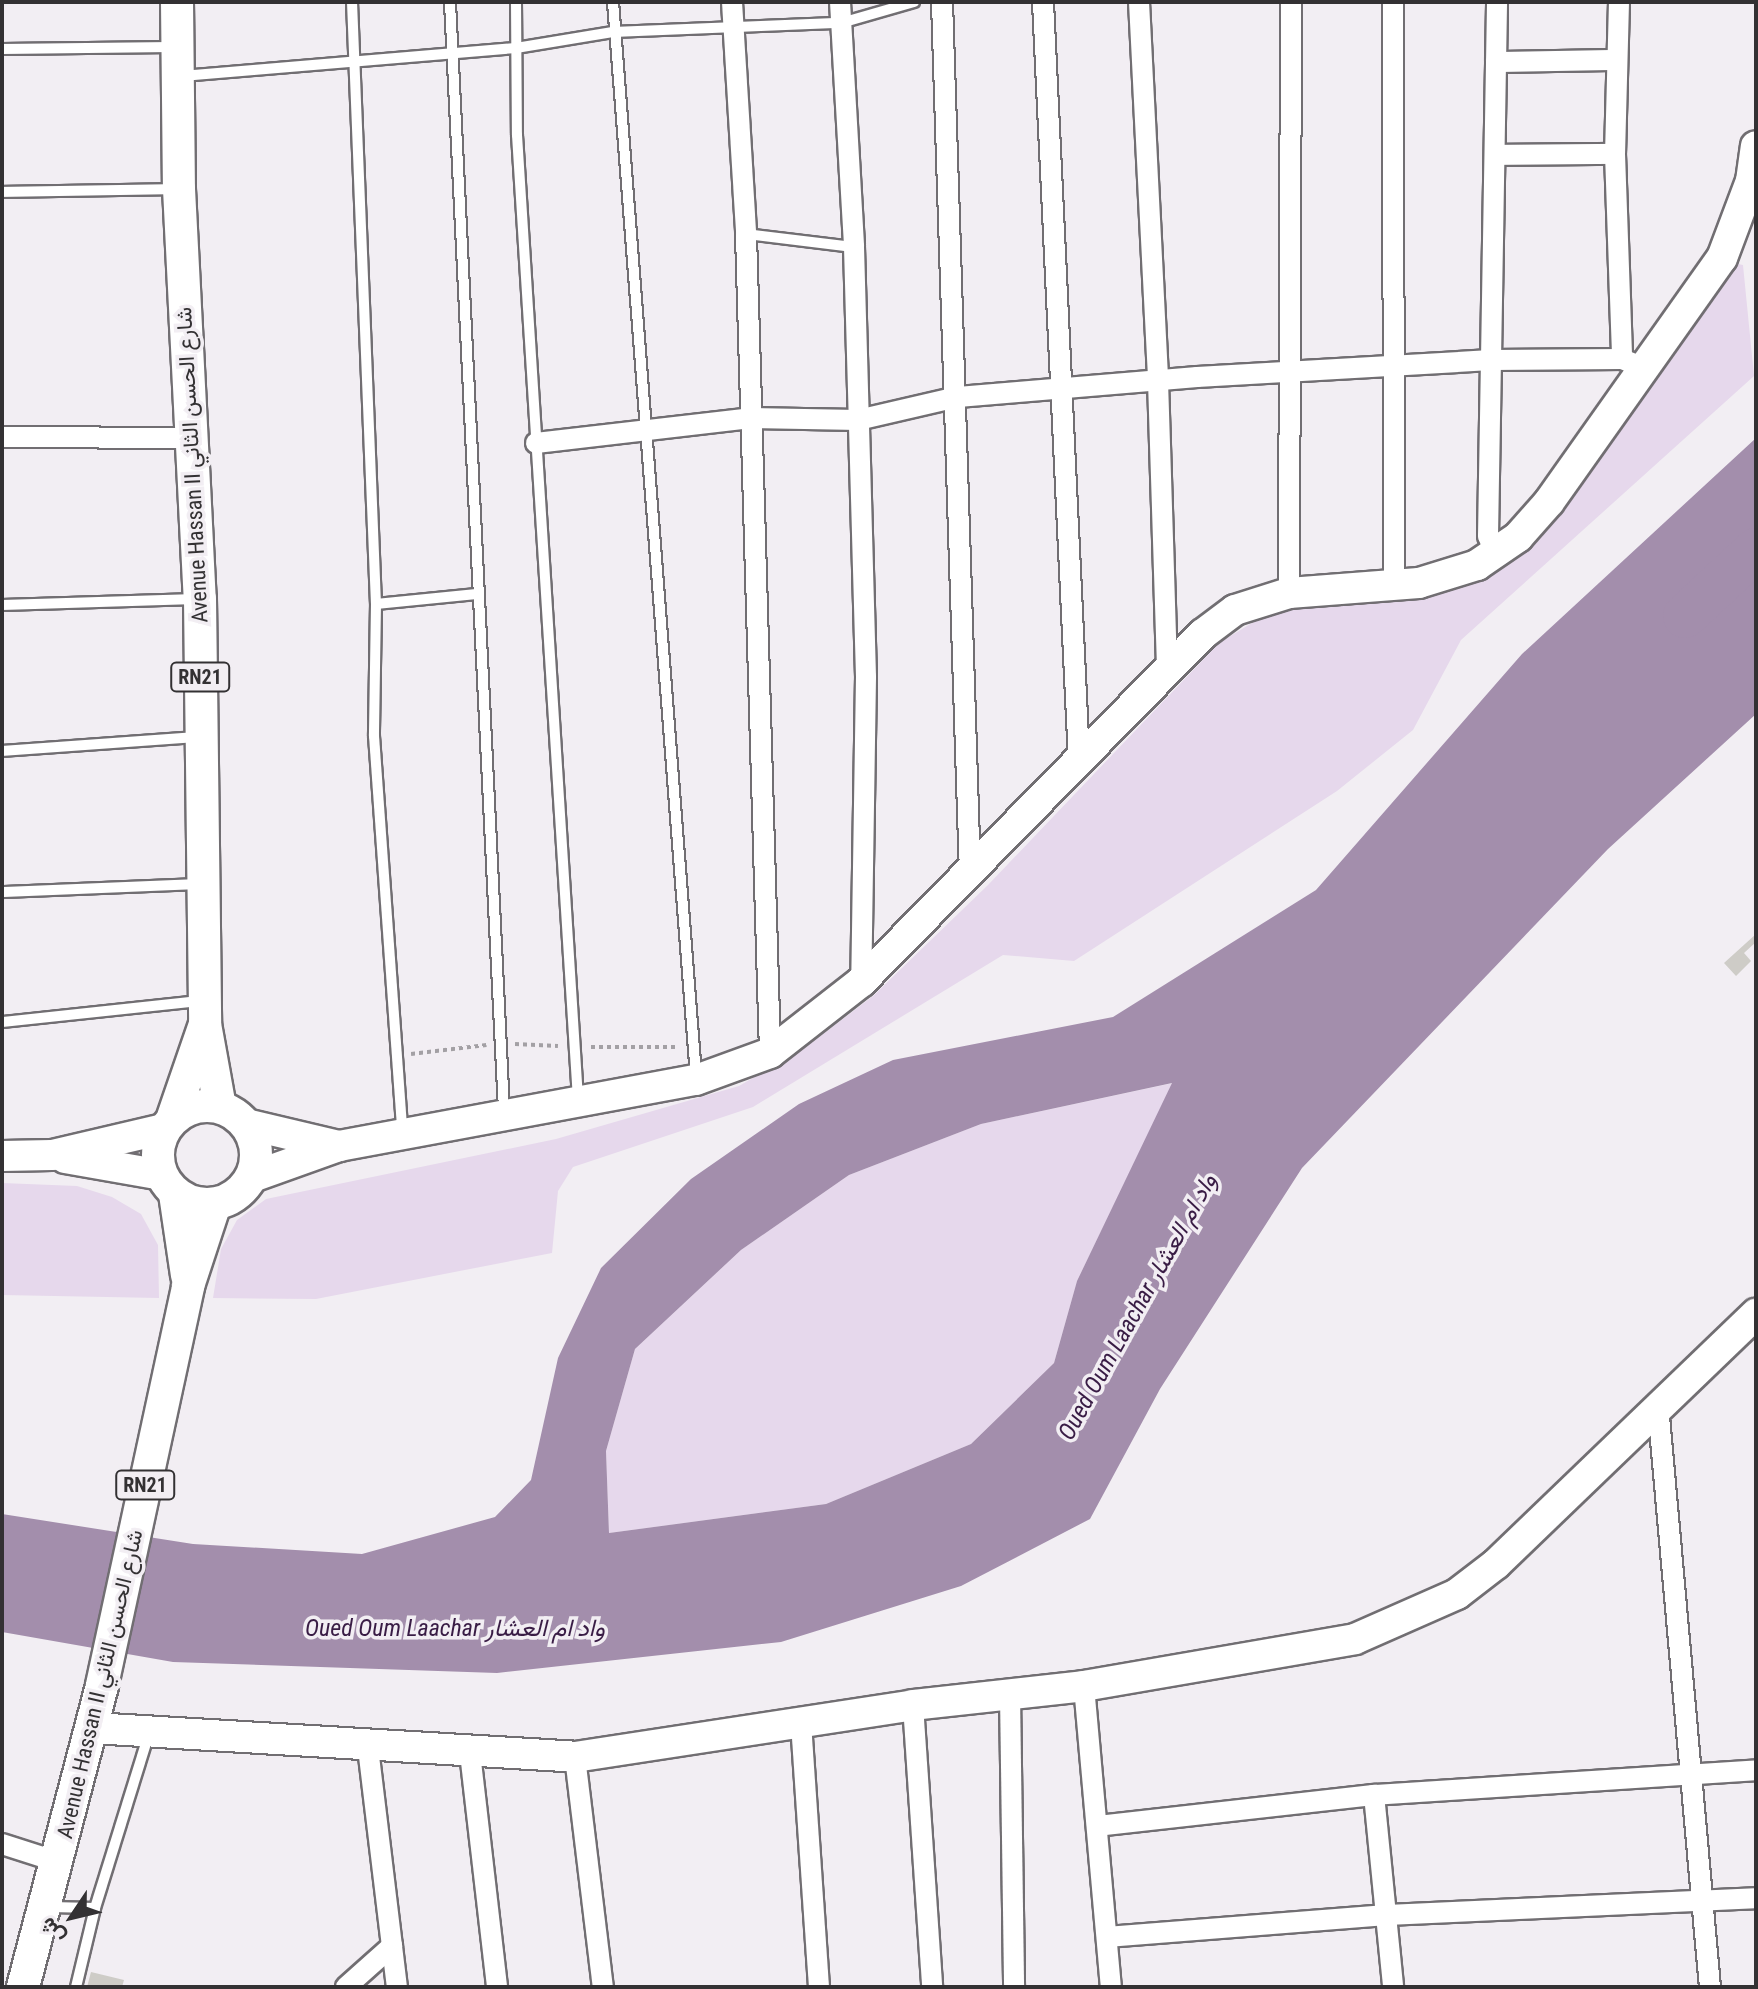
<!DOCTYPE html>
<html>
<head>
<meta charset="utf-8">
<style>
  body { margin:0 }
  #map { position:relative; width:1758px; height:1989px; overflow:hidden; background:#f2eef3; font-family:"Roboto Condensed",Vazirmatn,sans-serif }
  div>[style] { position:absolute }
  .green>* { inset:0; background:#e6d8ec }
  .water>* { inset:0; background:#a38eac }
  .river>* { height:44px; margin:-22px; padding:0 22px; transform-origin:22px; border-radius:22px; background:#a38eac }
  .building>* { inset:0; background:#ceccc7 }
  .path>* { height:4px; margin-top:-2px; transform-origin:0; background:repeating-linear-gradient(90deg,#a3a0a4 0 4px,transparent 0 8px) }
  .roads { filter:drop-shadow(2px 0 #716e72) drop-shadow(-2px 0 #716e72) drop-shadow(0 2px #716e72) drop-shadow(0 -2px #716e72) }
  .lane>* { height:10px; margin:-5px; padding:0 5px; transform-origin:5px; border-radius:5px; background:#fff }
  .street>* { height:20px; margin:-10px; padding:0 10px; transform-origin:10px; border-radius:10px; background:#fff }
  .secondary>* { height:30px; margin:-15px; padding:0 15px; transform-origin:15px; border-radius:15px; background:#fff }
  .primary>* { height:32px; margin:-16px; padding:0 16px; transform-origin:16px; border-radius:16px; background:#fff }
  .primary>.ring { margin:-16px; padding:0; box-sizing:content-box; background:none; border:32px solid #fff; border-radius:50% }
  span { translate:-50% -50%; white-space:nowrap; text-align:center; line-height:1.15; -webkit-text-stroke:7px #f2eef3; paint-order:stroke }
  .shield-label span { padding:2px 6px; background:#f2eef3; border:2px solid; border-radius:6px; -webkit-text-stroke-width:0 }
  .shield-label { font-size:20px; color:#333133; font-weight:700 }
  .street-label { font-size:22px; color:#333133 }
  .water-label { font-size:24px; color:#391c45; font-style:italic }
  .frame { position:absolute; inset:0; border:4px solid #333133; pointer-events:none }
  .north { position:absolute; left:32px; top:1877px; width:80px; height:80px; -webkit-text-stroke:6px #f2eef3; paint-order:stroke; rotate:235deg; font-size:22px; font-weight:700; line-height:32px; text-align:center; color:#333133 }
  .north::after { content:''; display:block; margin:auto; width:28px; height:36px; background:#333133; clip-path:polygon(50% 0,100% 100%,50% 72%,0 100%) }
</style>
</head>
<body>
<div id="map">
  <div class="green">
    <div style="clip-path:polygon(1733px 263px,1743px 265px,1754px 376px,1461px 640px,1413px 730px,1337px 791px,1074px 961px,1003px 955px,753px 1107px,573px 1167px,558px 1191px,552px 1253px,316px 1299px,213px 1298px,221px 1249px,237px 1220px,266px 1199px,556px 1139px,739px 1086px,806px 1047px,873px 996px,988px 885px,1219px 643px,1275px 609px,1484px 574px)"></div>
    <div style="clip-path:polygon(1173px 1083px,1077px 1281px,1054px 1363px,971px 1444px,826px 1504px,609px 1533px,606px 1451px,635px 1349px,741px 1250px,849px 1175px,981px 1124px)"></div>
    <div style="clip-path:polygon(2px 1183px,77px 1186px,112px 1197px,141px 1214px,158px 1245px,159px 1298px,2px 1295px)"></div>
  </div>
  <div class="water">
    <div style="clip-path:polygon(evenodd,1756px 438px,1756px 539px,1732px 572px,1756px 555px,1756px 714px,1608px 849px,1302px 1168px,1160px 1389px,1090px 1519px,961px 1586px,781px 1642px,497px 1673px,173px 1662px,2px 1632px,2px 1514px,193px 1544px,362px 1554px,495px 1517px,531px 1480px,558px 1358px,601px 1268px,691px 1179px,799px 1104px,893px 1060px,1113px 1017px,1316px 890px,1522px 654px,1756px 438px,1172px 1083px,1077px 1281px,1054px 1363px,971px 1444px,826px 1504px,609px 1533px,606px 1451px,635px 1349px,741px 1250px,849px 1175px,981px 1124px,1172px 1083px)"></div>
  </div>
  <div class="river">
    <div style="left:1685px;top:616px;width:97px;rotate:-42.9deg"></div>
  </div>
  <div class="building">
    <div style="clip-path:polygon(1756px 934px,1756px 942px,1744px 953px,1751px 961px,1736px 976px,1724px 963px)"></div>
    <div style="clip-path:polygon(91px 1972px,124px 1980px,122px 1987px,87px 1987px)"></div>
  </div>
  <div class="path">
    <div style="left:515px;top:1044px;width:43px;rotate:2.7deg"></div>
    <div style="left:591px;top:1047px;width:87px"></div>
    <div style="left:411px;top:1054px;width:76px;rotate:-6.8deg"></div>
  </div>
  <div class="roads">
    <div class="lane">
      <div style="left:352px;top:2px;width:602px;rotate:87.72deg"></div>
      <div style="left:376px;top:604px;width:132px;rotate:90.9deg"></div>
      <div style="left:374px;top:736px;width:396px;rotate:85.9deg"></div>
      <div style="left:450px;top:2px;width:1110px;rotate:87.21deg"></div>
      <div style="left:516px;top:2px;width:133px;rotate:89.6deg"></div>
      <div style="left:517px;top:135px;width:965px;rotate:86.38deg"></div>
      <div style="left:613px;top:2px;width:1078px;rotate:85.58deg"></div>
      <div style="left:2px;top:49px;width:170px;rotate:-0.7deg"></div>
      <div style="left:182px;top:76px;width:335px;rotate:-4.8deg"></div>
      <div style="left:516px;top:48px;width:98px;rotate:-9.4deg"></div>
      <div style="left:613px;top:32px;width:228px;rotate:-2.3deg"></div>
      <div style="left:841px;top:23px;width:76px;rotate:-16deg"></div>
      <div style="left:2px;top:192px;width:174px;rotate:-1deg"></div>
      <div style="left:746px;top:234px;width:109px;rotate:6.9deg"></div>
      <div style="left:376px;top:604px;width:101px;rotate:-5.7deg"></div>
      <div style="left:2px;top:605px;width:194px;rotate:-1.8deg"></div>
      <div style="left:2px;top:751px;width:197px;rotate:-4.1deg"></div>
      <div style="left:2px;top:892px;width:198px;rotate:-2.3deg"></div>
      <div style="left:2px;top:1022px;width:198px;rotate:-6.1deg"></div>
      <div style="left:50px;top:1907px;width:45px;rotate:1.3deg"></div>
      <div style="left:95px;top:1908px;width:81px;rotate:103.5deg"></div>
      <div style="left:95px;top:1908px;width:182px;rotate:-72.8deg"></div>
    </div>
    <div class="street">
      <div style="left:732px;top:2px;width:232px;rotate:86.5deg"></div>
      <div style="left:746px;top:234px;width:819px;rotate:88.32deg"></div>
      <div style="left:840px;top:2px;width:245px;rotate:86.7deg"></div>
      <div style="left:854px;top:247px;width:430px;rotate:88.4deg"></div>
      <div style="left:866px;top:677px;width:305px;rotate:90.9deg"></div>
      <div style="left:942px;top:2px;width:873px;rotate:88.16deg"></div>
      <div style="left:1043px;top:2px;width:760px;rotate:87.28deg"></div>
      <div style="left:1139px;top:2px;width:379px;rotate:87.1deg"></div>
      <div style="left:1158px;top:381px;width:290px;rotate:88.2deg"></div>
      <div style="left:1393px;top:2px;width:585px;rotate:89.9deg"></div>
      <div style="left:1619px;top:2px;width:152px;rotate:91.5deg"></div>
      <div style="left:1615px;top:154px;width:205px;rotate:88deg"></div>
      <div style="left:1496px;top:62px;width:119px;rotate:-1deg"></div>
      <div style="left:1495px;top:155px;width:120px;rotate:-0.5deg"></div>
      <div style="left:2px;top:437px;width:193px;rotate:0.3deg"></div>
      <div style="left:536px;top:443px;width:216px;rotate:-6.6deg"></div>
      <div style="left:751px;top:418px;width:107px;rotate:1.1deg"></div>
      <div style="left:858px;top:420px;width:103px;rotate:-13deg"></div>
      <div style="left:958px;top:397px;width:240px;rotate:-4.8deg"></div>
      <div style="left:1197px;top:377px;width:294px;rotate:-3.3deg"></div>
      <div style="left:1491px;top:360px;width:131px;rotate:-0.4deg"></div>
      <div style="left:1622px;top:359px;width:27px;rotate:22deg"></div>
      <div style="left:1495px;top:554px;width:19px;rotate:-111deg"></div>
      <div style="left:1488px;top:536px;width:534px;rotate:-89.03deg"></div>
      <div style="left:1289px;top:593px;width:591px;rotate:-89.81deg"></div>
      <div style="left:1658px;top:1406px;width:583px;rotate:84.89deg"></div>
      <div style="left:1084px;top:1686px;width:302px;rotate:84.9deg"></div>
      <div style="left:1010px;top:1694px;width:293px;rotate:89.2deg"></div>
      <div style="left:913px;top:1705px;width:283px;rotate:86.1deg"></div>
      <div style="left:801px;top:1723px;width:265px;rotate:86.1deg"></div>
      <div style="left:368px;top:1748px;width:241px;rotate:83.1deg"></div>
      <div style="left:470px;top:1753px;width:236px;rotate:83.4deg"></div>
      <div style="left:575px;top:1757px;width:232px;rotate:83.1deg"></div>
      <div style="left:1374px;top:1795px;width:193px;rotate:84.3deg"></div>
      <div style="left:1097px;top:1826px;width:279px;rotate:-6.4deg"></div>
      <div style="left:1374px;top:1795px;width:383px;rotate:-3.7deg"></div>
      <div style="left:2px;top:1844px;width:59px;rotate:17.8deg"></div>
      <div style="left:1107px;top:1937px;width:280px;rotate:-4.5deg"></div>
      <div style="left:1386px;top:1915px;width:370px;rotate:-2.6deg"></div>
      <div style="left:346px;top:1987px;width:62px;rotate:-41.7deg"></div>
    </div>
    <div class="secondary">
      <div style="left:246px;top:1124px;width:96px;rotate:13.3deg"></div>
      <div style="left:2px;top:1156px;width:50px;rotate:-1.1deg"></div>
      <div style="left:52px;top:1155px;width:115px;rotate:-13.1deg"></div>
      <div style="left:65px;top:1158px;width:97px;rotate:10deg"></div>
      <div style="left:252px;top:1177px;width:92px;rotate:-19.6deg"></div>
      <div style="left:339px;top:1146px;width:363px;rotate:-10.5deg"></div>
      <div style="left:696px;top:1080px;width:79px;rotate:-20deg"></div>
      <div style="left:770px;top:1053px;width:115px;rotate:-38deg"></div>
      <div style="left:861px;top:982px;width:488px;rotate:-45.5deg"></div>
      <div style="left:1203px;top:634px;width:40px;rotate:-37deg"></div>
      <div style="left:1235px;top:610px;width:57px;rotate:-17.5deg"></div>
      <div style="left:1289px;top:593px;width:130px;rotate:-4.4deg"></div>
      <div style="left:1419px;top:583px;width:61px;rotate:-17.2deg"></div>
      <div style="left:1477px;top:565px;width:50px;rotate:-34.3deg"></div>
      <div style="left:1518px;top:537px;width:47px;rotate:-48.5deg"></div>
      <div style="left:1549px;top:502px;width:299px;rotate:-54.7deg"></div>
      <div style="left:1722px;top:258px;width:82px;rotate:-69.4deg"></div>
      <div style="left:1751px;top:181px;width:35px;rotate:-82deg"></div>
      <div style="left:92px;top:1728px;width:484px;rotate:3.4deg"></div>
      <div style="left:575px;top:1757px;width:342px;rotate:-8.7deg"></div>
      <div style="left:913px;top:1705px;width:172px;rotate:-6.3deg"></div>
      <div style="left:1084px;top:1686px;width:275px;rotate:-9.8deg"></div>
      <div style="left:1355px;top:1639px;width:111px;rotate:-23.8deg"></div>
      <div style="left:1457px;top:1594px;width:49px;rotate:-37.6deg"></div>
      <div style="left:1496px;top:1564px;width:361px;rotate:-43.9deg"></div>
    </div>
    <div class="primary">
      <div style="left:177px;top:2px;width:187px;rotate:89.4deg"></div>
      <div style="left:179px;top:189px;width:411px;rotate:87.1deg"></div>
      <div style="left:200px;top:599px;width:425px;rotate:89.3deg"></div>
      <div style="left:205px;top:1024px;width:84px;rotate:79.8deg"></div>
      <div class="ring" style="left:158px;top:1106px;width:66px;height:66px"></div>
      <div style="left:173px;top:1117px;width:95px;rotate:-71deg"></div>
      <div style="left:175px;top:1194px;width:82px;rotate:81.6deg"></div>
      <div style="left:23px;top:1987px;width:312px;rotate:-75.3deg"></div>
      <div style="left:102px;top:1685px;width:408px;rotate:-77.8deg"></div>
      <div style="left:188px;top:1286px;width:86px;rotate:-71.8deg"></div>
    </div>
  </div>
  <div class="shield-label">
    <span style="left:200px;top:677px">RN21</span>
    <span style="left:145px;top:1485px">RN21</span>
  </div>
  <div class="street-label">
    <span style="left:192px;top:465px;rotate:-93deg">Avenue Hassan II شارع الحسن الثاني</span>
    <span style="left:100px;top:1684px;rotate:-77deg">Avenue Hassan II شارع الحسن الثاني</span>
  </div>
  <div class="water-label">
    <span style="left:1138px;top:1307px;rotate:-61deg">Oued Oum Laachar واد ام العشار</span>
    <span style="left:455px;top:1629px">Oued Oum Laachar واد ام العشار</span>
  </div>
  <div class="frame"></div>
  <div class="north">ش</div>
</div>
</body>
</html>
